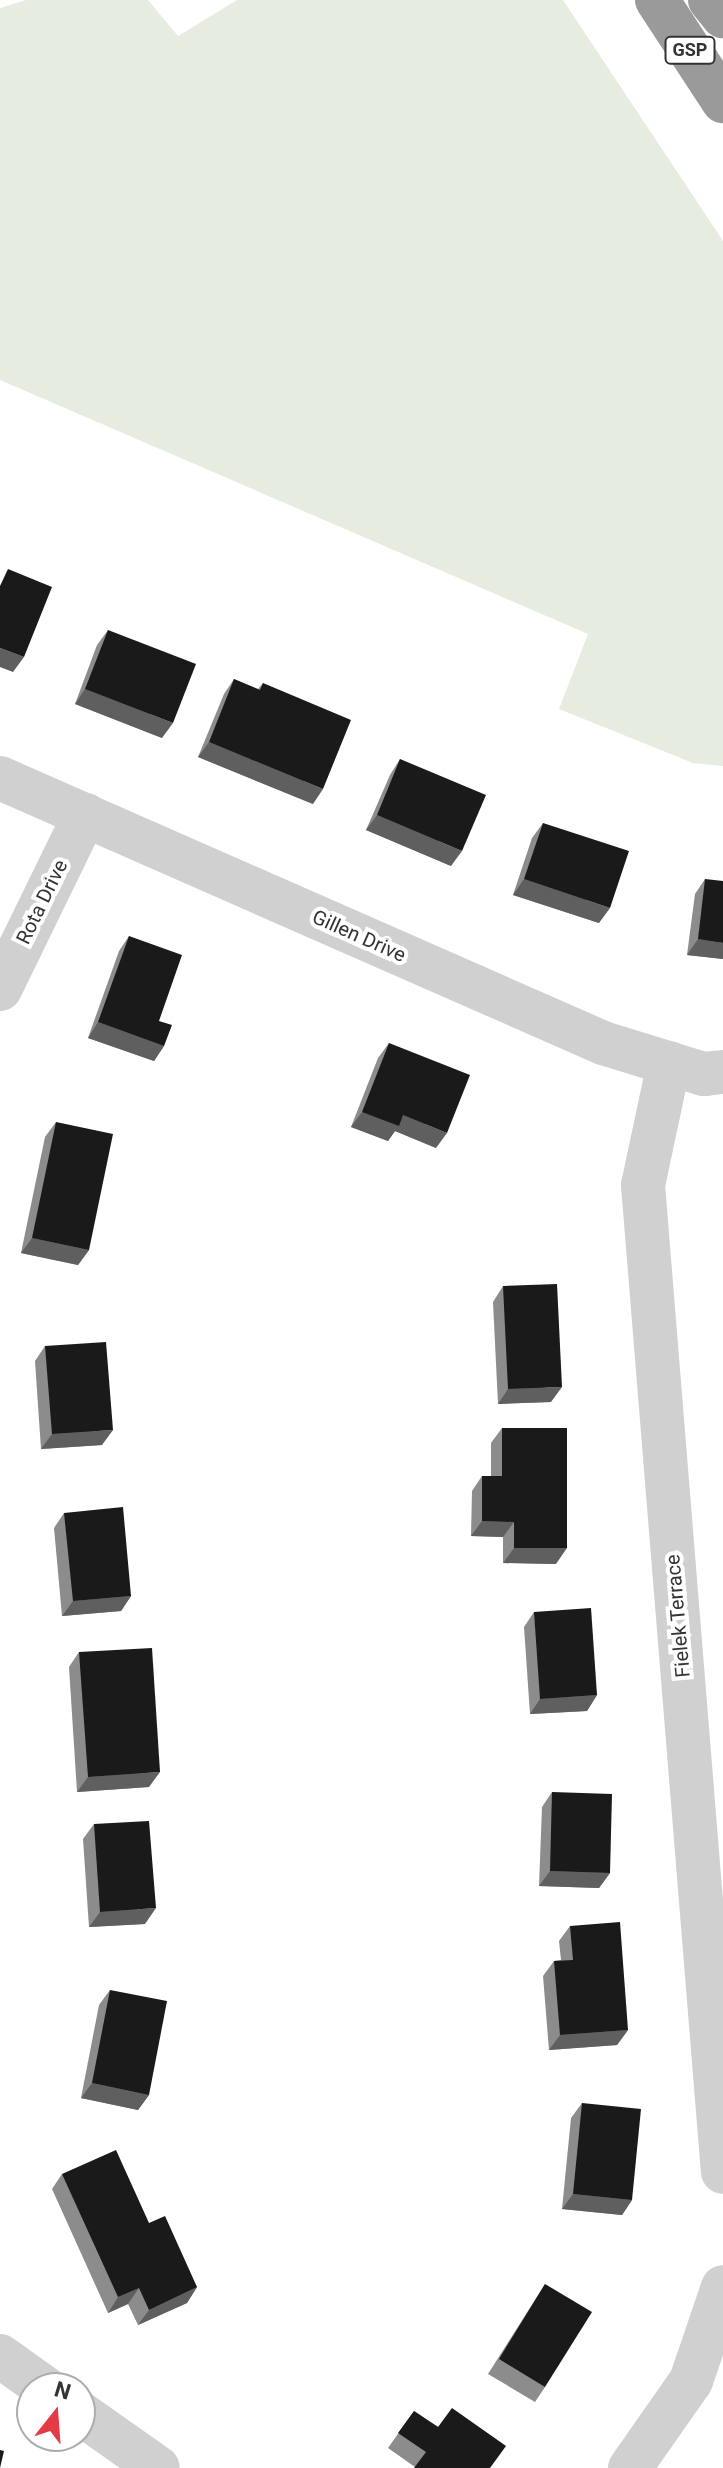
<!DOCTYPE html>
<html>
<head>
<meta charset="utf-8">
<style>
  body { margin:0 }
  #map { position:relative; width:723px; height:2468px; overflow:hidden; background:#fff; font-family:Roboto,sans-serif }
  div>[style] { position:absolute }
  .green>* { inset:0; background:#e6ecdf }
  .minor>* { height:44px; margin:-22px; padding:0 22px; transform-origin:22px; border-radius:22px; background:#d0d0d0 }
  .highway>* { height:44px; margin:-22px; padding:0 22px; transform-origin:22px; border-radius:22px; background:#9a9a9a }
  .wall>* { inset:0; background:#8c8c8c }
  .shaded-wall>* { inset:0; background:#5f5f5f }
  .building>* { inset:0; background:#1a1a1a }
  span { translate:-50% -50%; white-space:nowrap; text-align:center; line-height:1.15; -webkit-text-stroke:8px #fff; paint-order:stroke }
  .shield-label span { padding:2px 6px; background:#fff; border:2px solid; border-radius:6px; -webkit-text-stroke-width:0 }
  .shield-label { font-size:18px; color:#333; font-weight:700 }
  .street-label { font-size:20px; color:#333 }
  .north { position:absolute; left:16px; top:2372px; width:80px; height:80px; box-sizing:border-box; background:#fff; border:2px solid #adadad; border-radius:50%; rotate:17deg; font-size:22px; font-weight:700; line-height:32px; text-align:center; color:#333 }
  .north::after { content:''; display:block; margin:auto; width:28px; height:36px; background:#e63946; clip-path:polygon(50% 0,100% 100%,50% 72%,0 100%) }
</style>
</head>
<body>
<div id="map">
  <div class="green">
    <div style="clip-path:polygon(26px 0,148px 0,178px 36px,237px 0,563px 0,723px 241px,723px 766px,693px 763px,559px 709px,588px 634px,0 380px,0 8px)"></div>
  </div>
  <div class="minor">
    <div style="left:0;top:778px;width:659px;rotate:23.72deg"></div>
    <div style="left:603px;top:1043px;width:106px;rotate:17.1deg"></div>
    <div style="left:704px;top:1074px;width:19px;rotate:-6deg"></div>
    <div style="left:0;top:989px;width:194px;rotate:-64deg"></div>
    <div style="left:669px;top:1063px;width:125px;rotate:102deg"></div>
    <div style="left:643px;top:1185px;width:990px;rotate:85.37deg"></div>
    <div style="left:0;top:2356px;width:55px;rotate:35.4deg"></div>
    <div style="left:80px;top:2413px;width:95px;rotate:35.2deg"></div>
    <div style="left:630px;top:2468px;width:106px;rotate:-55deg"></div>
    <div style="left:691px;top:2381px;width:99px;rotate:-71.2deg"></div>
  </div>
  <div class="highway">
    <div style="left:657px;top:0;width:121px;rotate:56.8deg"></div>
    <div style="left:710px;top:0;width:21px;rotate:51deg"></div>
  </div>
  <div class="wall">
    <div style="clip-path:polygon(108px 630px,162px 738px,75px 704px,97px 645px)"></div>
    <div style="clip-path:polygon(234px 679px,258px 689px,263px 683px,313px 804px,198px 757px,224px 694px)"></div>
    <div style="clip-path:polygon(400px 759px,451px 866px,366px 830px,390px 775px)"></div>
    <div style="clip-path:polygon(543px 823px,599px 923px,513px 895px,532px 838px)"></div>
    <div style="clip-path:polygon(705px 879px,723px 959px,687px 955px,695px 894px)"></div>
    <div style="clip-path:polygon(129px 936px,159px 1021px,164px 1046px,154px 1061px,88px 1038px,119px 951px)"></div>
    <div style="clip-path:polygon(389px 1043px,436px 1148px,395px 1131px,388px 1141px,351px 1127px,378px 1058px)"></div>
    <div style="clip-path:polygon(56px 1122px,89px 1250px,78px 1265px,21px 1253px,45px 1137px)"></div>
    <div style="clip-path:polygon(503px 1286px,551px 1402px,498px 1404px,493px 1302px)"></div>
    <div style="clip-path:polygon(45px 1346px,102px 1445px,41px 1449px,35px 1361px)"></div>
    <div style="clip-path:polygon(502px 1428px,556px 1564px,503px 1563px,503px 1537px,471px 1536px,472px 1491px,482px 1476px,491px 1476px,491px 1443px)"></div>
    <div style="clip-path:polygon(64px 1513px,131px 1596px,121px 1611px,62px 1616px,54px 1528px)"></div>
    <div style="clip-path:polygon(534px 1612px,597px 1695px,587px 1711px,530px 1714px,524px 1627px)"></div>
    <div style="clip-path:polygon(79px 1652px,149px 1787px,77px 1792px,69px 1667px)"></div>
    <div style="clip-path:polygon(552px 1792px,610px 1873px,599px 1888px,539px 1886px,542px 1807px)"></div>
    <div style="clip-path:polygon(94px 1824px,145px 1924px,89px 1927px,83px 1839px)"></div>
    <div style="clip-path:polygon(570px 1926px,628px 2030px,617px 2045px,549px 2050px,543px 1976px,554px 1961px,561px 1960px,559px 1941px)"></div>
    <div style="clip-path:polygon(110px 1990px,149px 2095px,138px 2110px,81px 2098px,99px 2005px)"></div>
    <div style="clip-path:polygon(582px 2103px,632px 2200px,622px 2215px,562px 2209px,571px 2118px)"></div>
    <div style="clip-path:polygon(62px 2174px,149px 2223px,197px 2287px,187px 2303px,138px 2325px,128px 2304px,108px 2313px,52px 2189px)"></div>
    <div style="clip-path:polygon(545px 2284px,545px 2387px,535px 2402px,488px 2374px)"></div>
    <div style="clip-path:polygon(414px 2411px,438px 2427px,506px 2446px,415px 2467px,388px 2448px)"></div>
  </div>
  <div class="shaded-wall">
    <div style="clip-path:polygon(0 648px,24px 657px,13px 672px,0 667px)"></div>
    <div style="clip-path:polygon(85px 689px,173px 723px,162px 738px,75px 704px)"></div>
    <div style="clip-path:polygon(209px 742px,323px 789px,313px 804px,198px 757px)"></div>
    <div style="clip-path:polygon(377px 815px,462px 851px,451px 866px,366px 830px)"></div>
    <div style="clip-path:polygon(524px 879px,610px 908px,599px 923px,513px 895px)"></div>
    <div style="clip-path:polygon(698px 939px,723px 943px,723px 959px,687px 955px)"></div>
    <div style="clip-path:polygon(98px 1022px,164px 1046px,154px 1061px,88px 1038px)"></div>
    <div style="clip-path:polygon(362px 1112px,403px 1115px,447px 1133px,436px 1148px,395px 1131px,388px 1141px,351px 1127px)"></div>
    <div style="clip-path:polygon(32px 1238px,89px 1250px,78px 1265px,21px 1253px)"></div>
    <div style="clip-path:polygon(562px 1387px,551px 1402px,498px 1404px,508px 1389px)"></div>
    <div style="clip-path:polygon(113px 1430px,102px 1445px,41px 1449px,52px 1434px)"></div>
    <div style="clip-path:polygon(482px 1521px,514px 1522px,503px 1537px,471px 1536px)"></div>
    <div style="clip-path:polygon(514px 1548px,567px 1548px,556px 1564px,503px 1563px)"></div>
    <div style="clip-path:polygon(131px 1596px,121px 1611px,62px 1616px,73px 1601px)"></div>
    <div style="clip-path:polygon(597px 1695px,587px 1711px,530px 1714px,540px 1699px)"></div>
    <div style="clip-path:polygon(160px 1772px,149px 1787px,77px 1792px,88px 1777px)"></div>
    <div style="clip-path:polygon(550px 1871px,610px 1873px,599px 1888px,539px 1886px)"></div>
    <div style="clip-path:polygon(156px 1908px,145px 1924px,89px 1927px,100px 1912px)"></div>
    <div style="clip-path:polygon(628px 2030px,617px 2045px,549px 2050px,560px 2035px)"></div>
    <div style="clip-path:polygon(92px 2083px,149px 2095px,138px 2110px,81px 2098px)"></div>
    <div style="clip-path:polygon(573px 2194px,632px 2200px,622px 2215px,562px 2209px)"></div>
    <div style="clip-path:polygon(197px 2287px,187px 2303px,138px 2325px,149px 2310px)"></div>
    <div style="clip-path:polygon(139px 2288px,128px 2304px,108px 2313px,118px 2297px)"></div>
  </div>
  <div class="building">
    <div style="clip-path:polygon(8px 569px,52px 587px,24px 657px,0 648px,0 586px)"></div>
    <div style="clip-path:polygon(108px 630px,196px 664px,173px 723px,85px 689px)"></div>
    <div style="clip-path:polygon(234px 679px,260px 690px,263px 683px,351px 720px,323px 789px,209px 742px)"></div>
    <div style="clip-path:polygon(400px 759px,486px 795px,462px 851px,377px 815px)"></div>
    <div style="clip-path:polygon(543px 823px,629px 851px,610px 908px,524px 879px)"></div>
    <div style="clip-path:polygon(705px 879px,723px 881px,723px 943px,698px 939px)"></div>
    <div style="clip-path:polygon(129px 936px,182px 955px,159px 1021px,172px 1025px,164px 1046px,98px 1022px)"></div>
    <div style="clip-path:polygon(389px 1043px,470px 1075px,447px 1133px,403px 1115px,399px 1126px,362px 1112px)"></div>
    <div style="clip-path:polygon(56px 1122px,113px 1134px,89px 1250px,32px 1238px)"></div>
    <div style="clip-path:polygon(557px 1284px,562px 1387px,508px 1389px,503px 1286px)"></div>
    <div style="clip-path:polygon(106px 1342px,113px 1430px,52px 1434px,45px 1346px)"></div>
    <div style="clip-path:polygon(502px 1428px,567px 1428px,567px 1548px,514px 1548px,514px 1522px,482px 1521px,482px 1476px,502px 1476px)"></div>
    <div style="clip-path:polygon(123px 1507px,131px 1596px,73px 1601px,64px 1513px)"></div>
    <div style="clip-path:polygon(591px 1608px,597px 1695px,540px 1699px,534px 1612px)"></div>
    <div style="clip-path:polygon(152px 1648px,160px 1772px,88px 1777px,79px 1652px)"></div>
    <div style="clip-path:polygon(552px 1792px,612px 1794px,610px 1873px,550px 1871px)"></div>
    <div style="clip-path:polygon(149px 1821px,156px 1908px,100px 1912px,94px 1824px)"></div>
    <div style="clip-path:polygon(620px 1922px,628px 2030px,560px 2035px,554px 1961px,573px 1960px,570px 1926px)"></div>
    <div style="clip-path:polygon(110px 1990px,167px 2001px,149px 2095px,92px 2083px)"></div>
    <div style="clip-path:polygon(582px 2103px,641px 2109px,632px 2200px,573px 2194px)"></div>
    <div style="clip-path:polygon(116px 2150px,149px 2223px,165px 2216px,197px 2287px,149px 2310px,139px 2288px,118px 2297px,62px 2174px)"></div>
    <div style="clip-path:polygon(545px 2284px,592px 2312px,545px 2387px,499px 2359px)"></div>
    <div style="clip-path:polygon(452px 2408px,506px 2446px,490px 2468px,414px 2468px,426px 2452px,398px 2433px,414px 2411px,438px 2427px)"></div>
    <div style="clip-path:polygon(0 2450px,4px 2451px,0 2468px)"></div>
  </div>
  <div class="shield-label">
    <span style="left:690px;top:50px">GSP</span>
  </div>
  <div class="street-label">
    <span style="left:42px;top:902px;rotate:-64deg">Rota Drive</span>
    <span style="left:359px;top:936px;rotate:24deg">Gillen Drive</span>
    <span style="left:678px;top:1616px;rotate:-95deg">Fielek Terrace</span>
  </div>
  <div class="north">N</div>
</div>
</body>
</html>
